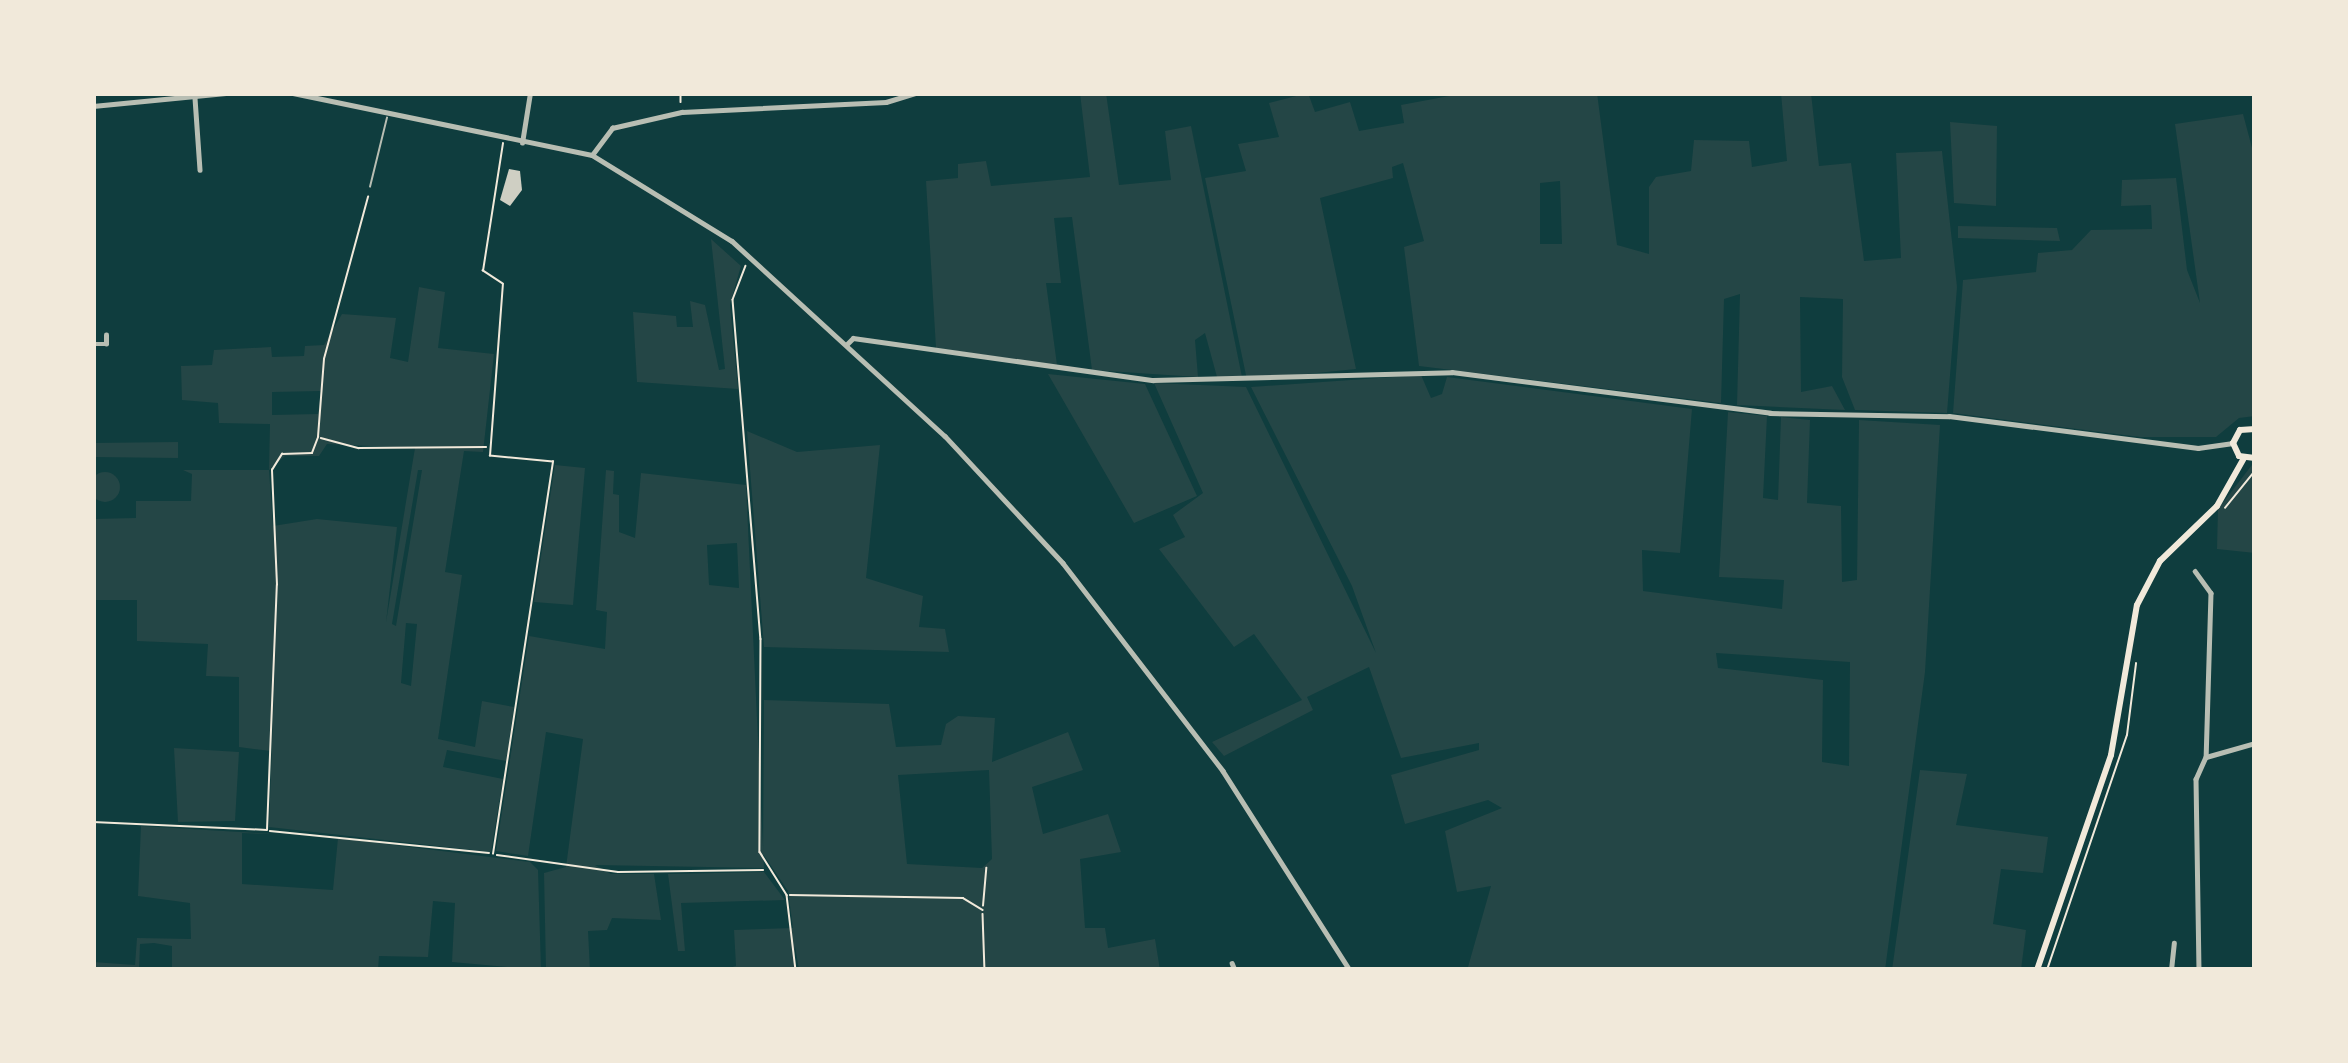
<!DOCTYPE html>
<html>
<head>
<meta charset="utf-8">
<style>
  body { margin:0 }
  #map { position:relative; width:2348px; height:1063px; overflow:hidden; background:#0f3d3e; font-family:"Alegreya Sans",sans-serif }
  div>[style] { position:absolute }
  .green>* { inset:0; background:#244646 }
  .round { border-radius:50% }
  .building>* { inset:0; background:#cfcfc3 }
  .path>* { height:1.5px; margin:-0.75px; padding:0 0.75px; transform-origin:0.75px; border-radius:0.75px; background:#f1e9da }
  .service>* { height:1.5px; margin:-0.75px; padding:0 0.75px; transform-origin:0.75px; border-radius:0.75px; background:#b8beb3 }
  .minor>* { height:4.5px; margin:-2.25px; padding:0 2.25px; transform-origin:2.25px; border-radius:2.25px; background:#b8beb3 }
  .tertiary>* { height:4.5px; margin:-2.25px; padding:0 2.25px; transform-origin:2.25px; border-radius:2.25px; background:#b8beb3 }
  .secondary>* { height:6px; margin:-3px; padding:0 3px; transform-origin:3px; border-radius:3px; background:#f1e9da }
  span { translate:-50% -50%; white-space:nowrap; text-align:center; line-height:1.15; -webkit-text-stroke:12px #f1e9da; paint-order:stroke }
  .frame { position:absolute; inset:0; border:96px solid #f1e9da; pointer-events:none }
</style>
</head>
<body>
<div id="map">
  <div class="green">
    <div style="clip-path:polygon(1080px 93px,1106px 93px,1119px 185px,1171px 180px,1165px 131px,1191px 126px,1242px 377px,1217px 377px,1205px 333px,1195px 340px,1198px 377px,1092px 370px,1072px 217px,1054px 218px,1061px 283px,1046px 283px,1057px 365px,936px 348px,926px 181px,958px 178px,958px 164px,986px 161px,991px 186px,1090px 177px)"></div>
    <div style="clip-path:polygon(evenodd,1308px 93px,1315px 112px,1350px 102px,1359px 131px,1404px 123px,1401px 105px,1465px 93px,1597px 93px,1617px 245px,1649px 254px,1649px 187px,1656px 177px,1691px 171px,1694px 140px,1749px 141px,1752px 167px,1787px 161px,1781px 93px,1811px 93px,1819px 166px,1851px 163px,1864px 261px,1901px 258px,1896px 153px,1942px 151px,1957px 287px,1947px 413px,1855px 410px,1842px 377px,1843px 299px,1800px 297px,1801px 392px,1832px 386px,1845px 410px,1737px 405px,1740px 294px,1724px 299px,1721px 403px,1419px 366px,1404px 247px,1424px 241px,1403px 163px,1392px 167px,1393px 178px,1320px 198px,1356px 369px,1247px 380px,1205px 178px,1246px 171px,1238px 144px,1279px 137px,1269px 103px,1308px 93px,1560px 181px,1562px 244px,1540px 244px,1540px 183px,1560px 181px)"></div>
    <div style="clip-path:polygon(2243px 114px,2255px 159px,2255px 416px,2239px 418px,2216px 437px,2140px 437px,1953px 413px,1963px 280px,2036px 272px,2038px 253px,2072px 250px,2091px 230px,2152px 229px,2151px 205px,2121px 206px,2122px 180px,2176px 178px,2187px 270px,2200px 303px,2175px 124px)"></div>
    <div style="clip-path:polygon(1950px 122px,1997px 126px,1996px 206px,1954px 203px)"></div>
    <div style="clip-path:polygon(1958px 226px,2057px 228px,2060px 241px,1958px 238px)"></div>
    <div style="clip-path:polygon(711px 239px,741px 266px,730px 304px,738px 389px,637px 382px,633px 312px,676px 316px,677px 327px,693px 327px,690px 301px,705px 305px,719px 370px,725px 369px)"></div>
    <div style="clip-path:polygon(evenodd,419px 287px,445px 292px,438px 348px,494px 354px,483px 452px,464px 451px,445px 572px,462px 575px,438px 739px,475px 747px,482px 701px,514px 707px,506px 761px,447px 750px,443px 767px,503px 779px,491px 852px,269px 827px,279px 548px,271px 751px,239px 747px,239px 677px,206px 676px,208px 644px,137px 641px,137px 600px,93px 600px,93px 519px,136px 518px,136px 501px,191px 501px,192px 474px,183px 470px,269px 470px,270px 424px,219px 423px,218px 403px,182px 400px,181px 366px,212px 365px,214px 350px,271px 347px,272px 357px,304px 356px,305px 346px,324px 345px,342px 314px,396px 318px,390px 358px,408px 362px,419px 287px,321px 391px,318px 414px,272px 415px,272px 392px,321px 391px,419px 287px,327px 444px,415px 448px,386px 622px,397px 527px,317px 519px,273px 526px,269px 470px,285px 456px,319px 456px,327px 444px,419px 287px,418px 470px,422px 470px,396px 626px,392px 624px,418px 470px,419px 287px,406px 623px,417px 624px,411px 686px,401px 683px,406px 623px)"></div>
    <div style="clip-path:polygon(1048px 374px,1145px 384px,1197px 496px,1134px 523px)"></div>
    <div style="clip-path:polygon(evenodd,1421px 375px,1431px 398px,1442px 394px,1447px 377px,1692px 409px,1680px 553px,1642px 550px,1643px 591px,1782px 609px,1784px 580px,1719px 577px,1728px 412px,1767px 416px,1763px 498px,1778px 500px,1781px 417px,1810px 420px,1807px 503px,1841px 506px,1842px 582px,1857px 580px,1859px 420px,1940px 425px,1925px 672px,1885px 970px,1475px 970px,1468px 967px,1491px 886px,1457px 892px,1445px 831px,1502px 808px,1488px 800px,1405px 824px,1391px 775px,1479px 750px,1479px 743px,1401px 758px,1369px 667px,1307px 697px,1313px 710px,1224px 756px,1212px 742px,1302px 700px,1254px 634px,1234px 647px,1159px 549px,1185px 537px,1173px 515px,1203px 493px,1154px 383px,1246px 387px,1376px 653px,1352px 586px,1251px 387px,1421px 375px,1716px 653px,1850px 662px,1849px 766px,1822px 762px,1823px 680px,1718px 668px,1716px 653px)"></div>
    <div style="clip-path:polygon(747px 431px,797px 452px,880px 445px,866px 578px,923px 596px,919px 627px,945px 629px,949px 652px,764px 647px)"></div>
    <div style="clip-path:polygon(178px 442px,178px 458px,93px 457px,93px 443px)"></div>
    <div style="clip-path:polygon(2255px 461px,2255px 553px,2217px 549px,2218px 509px)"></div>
    <div style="clip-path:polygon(555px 465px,585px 468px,573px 605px,534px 602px)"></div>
    <div style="clip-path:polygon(evenodd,606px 470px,614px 471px,613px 494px,619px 495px,619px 532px,635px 538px,641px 473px,746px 485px,764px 868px,595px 865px,611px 874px,654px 874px,661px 920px,612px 918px,607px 930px,588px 931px,590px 970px,546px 970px,544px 873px,566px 867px,583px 739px,546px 732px,528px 856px,496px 851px,529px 636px,605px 649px,607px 612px,596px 610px,606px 470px,737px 543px,739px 588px,709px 585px,707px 545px,737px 543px)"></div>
    <div class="round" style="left:90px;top:472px;width:30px;height:30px"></div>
    <div style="clip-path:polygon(evenodd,764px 700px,889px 704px,896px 747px,941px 745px,946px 724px,958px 716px,995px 718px,992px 762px,1068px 732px,1083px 770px,1032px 787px,1043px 834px,1108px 814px,1121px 852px,1080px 859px,1085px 928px,1105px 928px,1108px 948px,1155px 939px,1160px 970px,799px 970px,795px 946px,794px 970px,722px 970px,736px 966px,734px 930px,793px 928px,788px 891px,763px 854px,764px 700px,989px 770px,992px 859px,982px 868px,907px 864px,898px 775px,989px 770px)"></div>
    <div style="clip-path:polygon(174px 748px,239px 752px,235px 821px,178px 822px)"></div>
    <div style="clip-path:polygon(1920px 770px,1967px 774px,1956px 825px,2048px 837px,2043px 873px,2001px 869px,1993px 924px,2026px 930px,2021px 970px,1892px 970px)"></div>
    <div style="clip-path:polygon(141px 826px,274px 834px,242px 833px,242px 884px,333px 890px,338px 838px,530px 862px,538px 870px,541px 970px,452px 962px,455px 903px,433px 901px,428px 957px,379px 956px,378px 970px,172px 970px,172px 946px,154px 943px,140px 944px,139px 970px,93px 970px,93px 962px,135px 965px,137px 938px,191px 939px,190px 903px,138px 896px)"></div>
    <div style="clip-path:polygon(764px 872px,785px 900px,681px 903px,685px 951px,678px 951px,668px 874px)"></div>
  </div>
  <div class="building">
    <div style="clip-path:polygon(509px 169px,520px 171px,522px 190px,510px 206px,500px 200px)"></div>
  </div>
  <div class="path">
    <div style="left:681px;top:93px;width:9px;rotate:90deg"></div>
    <div style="left:746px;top:266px;width:36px;rotate:111deg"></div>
    <div style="left:733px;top:300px;width:340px;rotate:85.3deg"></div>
    <div style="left:761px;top:639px;width:213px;rotate:90.3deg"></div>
    <div style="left:760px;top:852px;width:51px;rotate:57.9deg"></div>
    <div style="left:787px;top:895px;width:76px;rotate:83.2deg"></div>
    <div style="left:321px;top:438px;width:39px;rotate:15deg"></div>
    <div style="left:359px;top:448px;width:127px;rotate:-0.5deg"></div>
    <div style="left:2225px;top:508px;width:48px;rotate:-51deg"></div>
    <div style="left:93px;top:822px;width:174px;rotate:2.6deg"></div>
    <div style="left:267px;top:830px;width:245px;rotate:-87.7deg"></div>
    <div style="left:277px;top:585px;width:115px;rotate:-92.5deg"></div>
    <div style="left:272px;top:470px;width:19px;rotate:-58deg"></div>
    <div style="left:282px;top:454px;width:30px;rotate:-2deg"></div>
    <div style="left:312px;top:453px;width:17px;rotate:-69deg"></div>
    <div style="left:318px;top:437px;width:78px;rotate:-85.6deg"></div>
    <div style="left:324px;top:359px;width:168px;rotate:-74.8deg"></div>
    <div style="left:270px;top:831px;width:220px;rotate:5.7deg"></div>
    <div style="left:493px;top:854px;width:397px;rotate:-81.3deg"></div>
    <div style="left:553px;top:462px;width:63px;rotate:-174.6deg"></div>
    <div style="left:490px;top:456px;width:172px;rotate:-85.7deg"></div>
    <div style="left:503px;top:284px;width:24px;rotate:-147deg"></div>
    <div style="left:483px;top:271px;width:129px;rotate:-81.1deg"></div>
    <div style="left:497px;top:855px;width:122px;rotate:8deg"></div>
    <div style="left:618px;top:872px;width:145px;rotate:-0.8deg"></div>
    <div style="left:790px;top:895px;width:173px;rotate:1deg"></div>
    <div style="left:963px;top:898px;width:23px;rotate:31deg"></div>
    <div style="left:983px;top:906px;width:38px;rotate:-85deg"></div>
    <div style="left:983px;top:914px;width:56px;rotate:88deg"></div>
    <div style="left:2047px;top:970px;width:248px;rotate:-71.2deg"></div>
    <div style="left:2127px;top:735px;width:72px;rotate:-82.8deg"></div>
  </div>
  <div class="service">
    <div style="left:370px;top:187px;width:71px;rotate:-76.2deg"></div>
  </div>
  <div class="minor">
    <div style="left:195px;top:98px;width:72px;rotate:86deg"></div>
    <div style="left:522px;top:143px;width:51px;rotate:-80.9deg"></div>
    <div style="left:592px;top:155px;width:34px;rotate:-53deg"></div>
    <div style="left:612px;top:128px;width:72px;rotate:-12.9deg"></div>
    <div style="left:682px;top:112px;width:204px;rotate:-2.8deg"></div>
    <div style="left:886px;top:102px;width:30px;rotate:-17deg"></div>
    <div style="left:93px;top:344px;width:13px"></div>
    <div style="left:106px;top:344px;width:9px;rotate:-90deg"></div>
    <div style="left:847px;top:344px;width:8px;rotate:-45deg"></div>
    <div style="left:853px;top:338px;width:303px;rotate:8deg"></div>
    <div style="left:1153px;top:380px;width:299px;rotate:-1.5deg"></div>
    <div style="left:1452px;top:372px;width:321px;rotate:7.3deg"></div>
    <div style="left:1770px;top:413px;width:179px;rotate:1deg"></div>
    <div style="left:1949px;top:416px;width:251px;rotate:7.3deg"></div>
    <div style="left:2198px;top:448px;width:35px;rotate:-8deg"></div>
    <div style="left:2195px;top:571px;width:27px;rotate:54deg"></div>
    <div style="left:2211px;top:593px;width:164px;rotate:91.7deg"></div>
    <div style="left:2206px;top:757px;width:24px;rotate:114deg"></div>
    <div style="left:2196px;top:779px;width:191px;rotate:89.1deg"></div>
    <div style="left:2206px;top:757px;width:51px;rotate:-15.9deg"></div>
    <div style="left:1232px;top:963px;width:8px;rotate:67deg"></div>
    <div style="left:2171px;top:970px;width:27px;rotate:-84deg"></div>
  </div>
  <div class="tertiary">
    <div style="left:293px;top:93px;width:305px;rotate:11.7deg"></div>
    <div style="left:592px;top:155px;width:164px;rotate:31.6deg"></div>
    <div style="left:732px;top:241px;width:289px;rotate:42.5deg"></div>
    <div style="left:945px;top:436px;width:173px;rotate:47.1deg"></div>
    <div style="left:1063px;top:563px;width:262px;rotate:52.4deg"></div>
    <div style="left:1223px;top:771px;width:236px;rotate:57.5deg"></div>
    <div style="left:93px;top:106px;width:133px;rotate:-5.6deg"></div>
  </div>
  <div class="secondary">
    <div style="left:2255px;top:429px;width:15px;rotate:176deg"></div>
    <div style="left:2240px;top:430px;width:15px;rotate:118deg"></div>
    <div style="left:2233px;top:443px;width:14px;rotate:65deg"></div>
    <div style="left:2239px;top:456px;width:16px;rotate:7deg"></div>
    <div style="left:2037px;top:970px;width:227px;rotate:-71deg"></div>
    <div style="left:2111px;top:755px;width:152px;rotate:-80.2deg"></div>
    <div style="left:2137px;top:605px;width:50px;rotate:-62.4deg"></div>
    <div style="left:2160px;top:561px;width:79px;rotate:-44deg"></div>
    <div style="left:2217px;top:506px;width:55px;rotate:-60.6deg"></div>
  </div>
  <div class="frame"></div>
</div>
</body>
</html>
